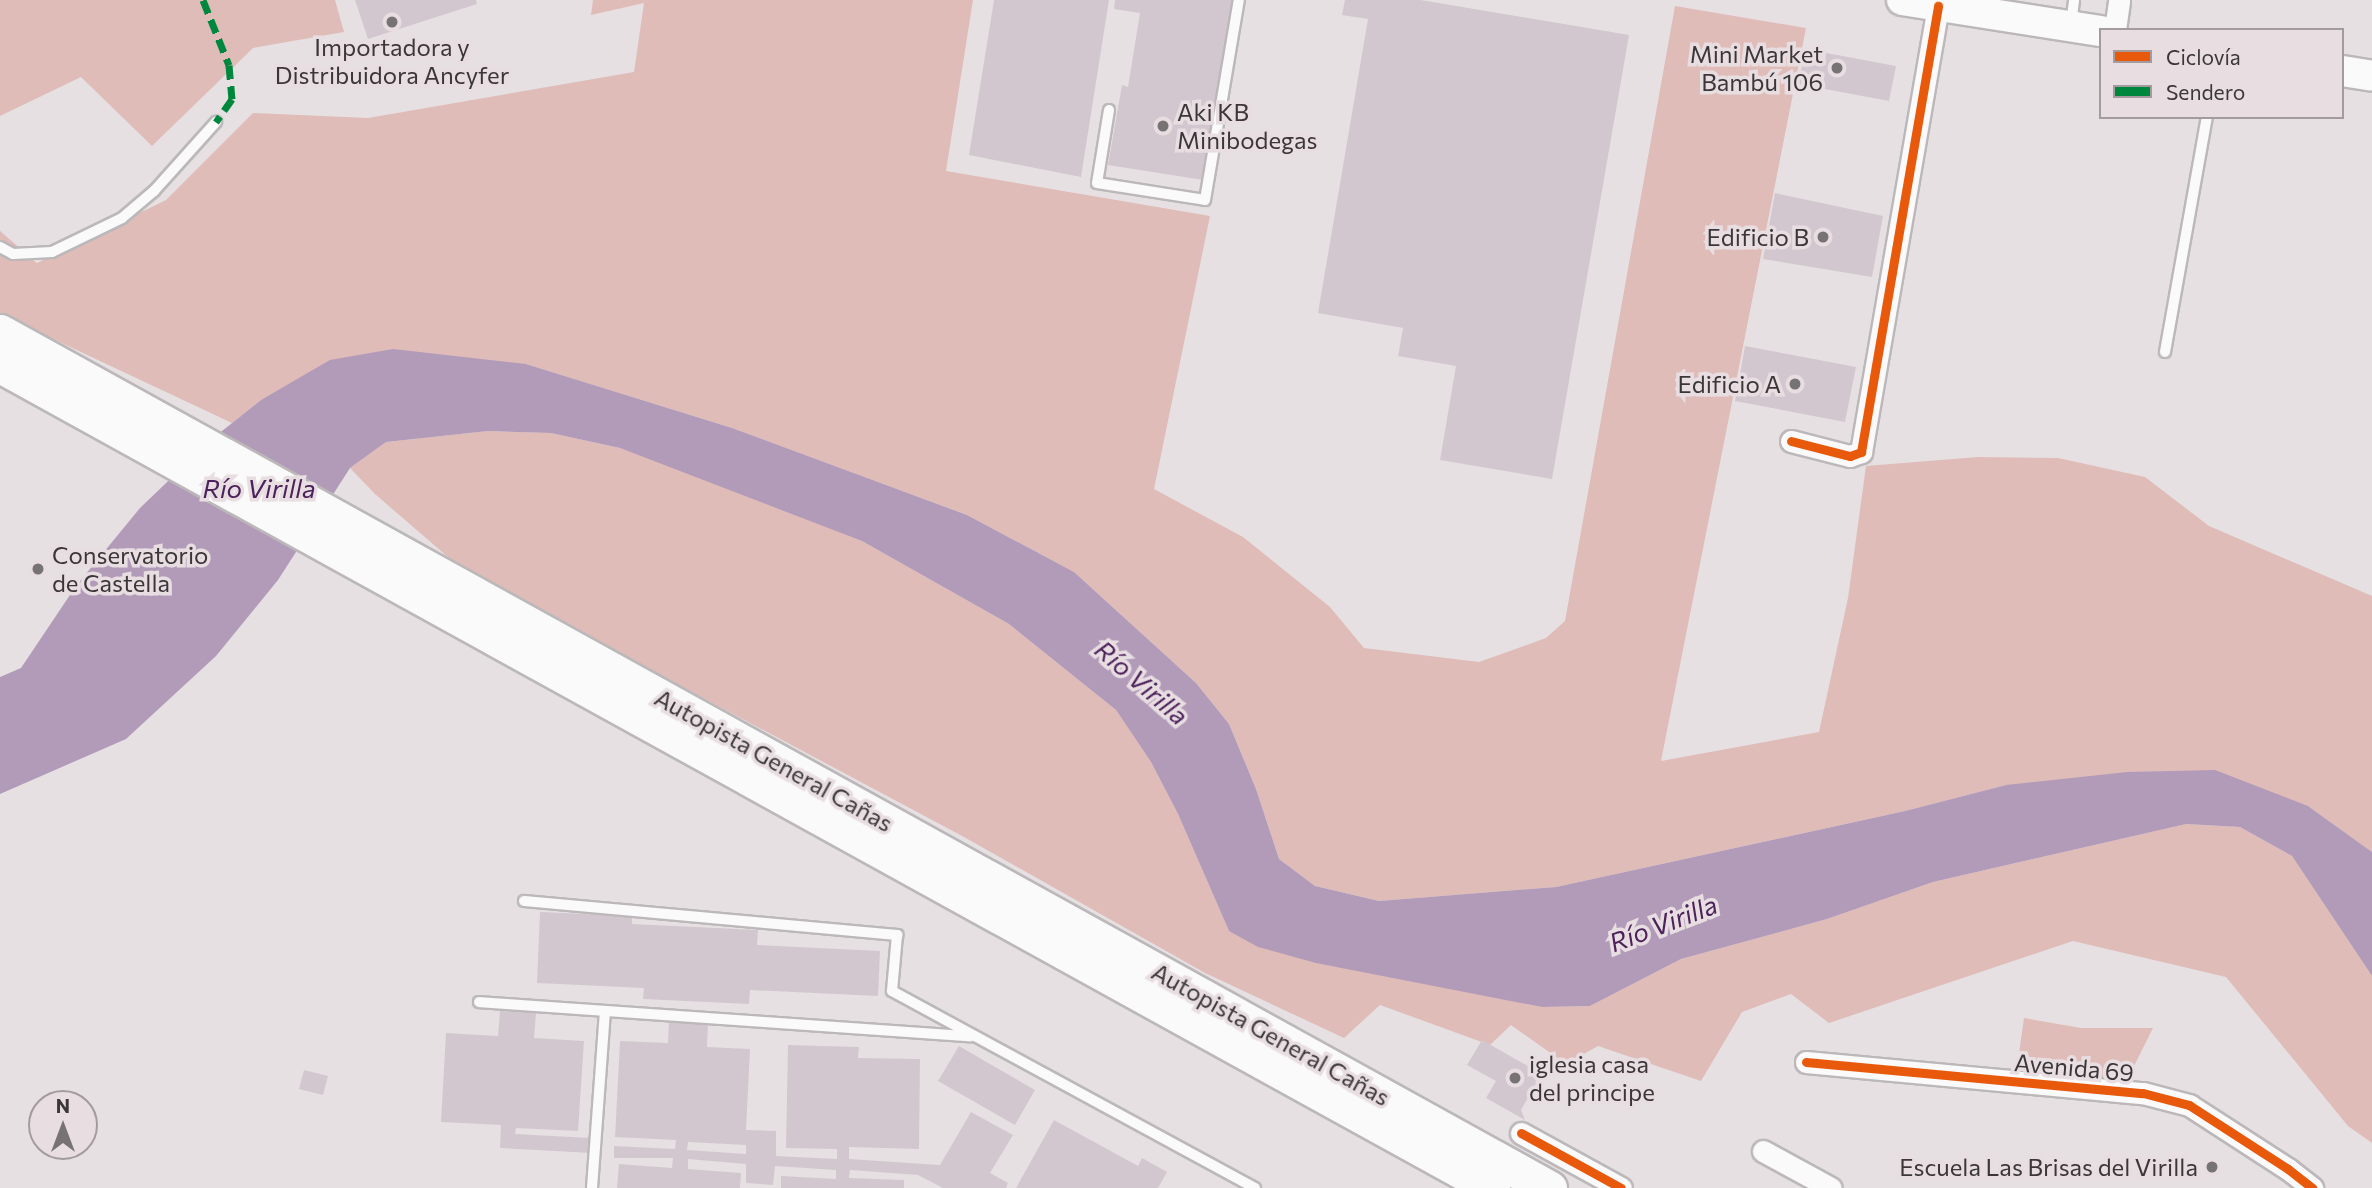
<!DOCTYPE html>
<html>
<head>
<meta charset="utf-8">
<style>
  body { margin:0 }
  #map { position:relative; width:2372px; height:1188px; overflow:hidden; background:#e6e0e3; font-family:Commissioner,sans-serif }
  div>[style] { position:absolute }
  .green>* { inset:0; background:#dfbcb8 }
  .water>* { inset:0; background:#b29ab9 }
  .building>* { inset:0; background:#d3c7cf }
  .roads { filter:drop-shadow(2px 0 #bcb8ba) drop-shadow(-2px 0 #bcb8ba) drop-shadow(0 2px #bcb8ba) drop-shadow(0 -2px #bcb8ba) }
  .service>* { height:10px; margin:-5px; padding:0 5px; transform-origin:5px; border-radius:5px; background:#fbfafb }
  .minor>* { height:21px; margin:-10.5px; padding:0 10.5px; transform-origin:10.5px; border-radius:10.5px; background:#fbfafb }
  .secondary>* { height:30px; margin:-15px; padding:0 15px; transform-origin:15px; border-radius:15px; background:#fbfafb }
  .trunk>* { height:35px; margin:-17.5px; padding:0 17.5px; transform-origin:17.5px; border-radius:17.5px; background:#fbfafb }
  .quiet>* { height:7px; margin-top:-3.5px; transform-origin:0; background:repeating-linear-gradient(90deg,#00873e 0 14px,transparent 0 21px) }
  .cycleway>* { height:9px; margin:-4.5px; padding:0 4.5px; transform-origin:4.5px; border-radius:4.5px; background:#e8590c }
  .dots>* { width:19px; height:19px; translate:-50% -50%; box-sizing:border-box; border:4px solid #e8dee2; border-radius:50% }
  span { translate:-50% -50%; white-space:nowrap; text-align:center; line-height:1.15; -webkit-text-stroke:7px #e8dee2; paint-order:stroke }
  .poi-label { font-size:24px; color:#3b3739 }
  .right { translate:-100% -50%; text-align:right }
  .left { translate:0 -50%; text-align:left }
  .street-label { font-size:24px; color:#3b3739 }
  .water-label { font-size:26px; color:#4c225a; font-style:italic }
  .legend { position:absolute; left:2099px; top:28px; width:245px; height:91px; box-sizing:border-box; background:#e8dee2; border:2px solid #a39b9e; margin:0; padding:9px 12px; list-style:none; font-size:21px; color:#3b3739 }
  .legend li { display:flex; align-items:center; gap:14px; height:35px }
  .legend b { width:35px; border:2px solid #a39b9e }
  .north { position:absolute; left:28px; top:1090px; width:70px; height:70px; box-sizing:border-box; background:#e8dee2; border:2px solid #a39b9e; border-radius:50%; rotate:0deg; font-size:19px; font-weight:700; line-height:28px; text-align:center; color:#3b3739 }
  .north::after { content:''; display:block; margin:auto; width:24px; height:32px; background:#777274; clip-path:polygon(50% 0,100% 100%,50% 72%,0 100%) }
</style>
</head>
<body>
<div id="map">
  <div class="green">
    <div style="clip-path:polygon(0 0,335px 0,344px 32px,253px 48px,152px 146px,81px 77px,0 116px)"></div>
    <div style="clip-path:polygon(593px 0,973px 0,946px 171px,1210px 216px,1154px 489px,1243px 537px,1330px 607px,1364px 648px,1479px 662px,1546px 638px,1565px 621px,1675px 6px,1806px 28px,1661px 761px,1819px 732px,1848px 598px,1866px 466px,1978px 457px,2058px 458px,2145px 477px,2209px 526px,2372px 596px,2372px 852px,2308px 806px,2006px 785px,1905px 811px,1556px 887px,1379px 901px,1315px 886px,1279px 859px,1256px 789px,1229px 724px,1196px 683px,1074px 572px,967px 515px,732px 428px,526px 364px,261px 400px,232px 423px,0 314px,0 231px,37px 263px,166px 200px,253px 113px,368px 118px,634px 72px,644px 3px,591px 15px)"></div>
    <div style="clip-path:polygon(488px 431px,551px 433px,620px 448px,711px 481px,862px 541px,1009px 624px,1116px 710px,1151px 762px,1178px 814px,1229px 931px,1464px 991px,1542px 1007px,1590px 1006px,1681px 959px,1827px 919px,1933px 882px,2185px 824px,2240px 827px,2292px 856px,2372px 976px,2372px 1143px,2348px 1126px,2226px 977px,2073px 941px,1829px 1023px,1791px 994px,1742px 1012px,1701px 1081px,1598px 1046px,1566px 1064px,1511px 1025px,1490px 1045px,1380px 1005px,1344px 1038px,1205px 973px,964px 837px,463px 570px,375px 494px,350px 468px,386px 442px)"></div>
    <div style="clip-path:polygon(2024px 1018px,2081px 1028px,2153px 1028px,2124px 1086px,2016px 1075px)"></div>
  </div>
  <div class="water">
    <div style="clip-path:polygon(393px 349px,526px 364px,732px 428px,967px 515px,1074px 572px,1196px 683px,1229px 724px,1256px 789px,1279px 859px,1315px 886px,1379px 901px,1556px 887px,1905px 811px,2006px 785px,2127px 772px,2215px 770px,2308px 806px,2372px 852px,2372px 976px,2292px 856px,2240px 827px,2186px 824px,1933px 882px,1827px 919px,1681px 959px,1590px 1006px,1542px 1007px,1316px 963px,1258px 947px,1229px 931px,1178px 814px,1151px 762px,1116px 710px,1009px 624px,862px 541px,620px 448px,551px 433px,488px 431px,386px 442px,350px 468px,278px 580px,216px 656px,126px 739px,0 794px,0 677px,21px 668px,76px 586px,140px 508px,212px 439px,261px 400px,330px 360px)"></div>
  </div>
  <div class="building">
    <div style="clip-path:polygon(355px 0,476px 0,477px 4px,368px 39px)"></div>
    <div style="clip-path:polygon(994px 0,1109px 0,1081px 177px,969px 155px)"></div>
    <div style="clip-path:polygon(1115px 0,1232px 0,1203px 180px,1108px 165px,1122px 85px,1128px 87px,1140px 13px,1114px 9px)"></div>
    <div style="clip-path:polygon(1345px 0,1421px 0,1629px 35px,1552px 479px,1440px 460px,1456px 366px,1398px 356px,1403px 328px,1318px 313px,1368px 19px,1342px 15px)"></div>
    <div style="clip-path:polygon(1805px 49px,1896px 66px,1889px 101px,1798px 84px)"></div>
    <div style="clip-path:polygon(1775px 193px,1883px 216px,1872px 277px,1763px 259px)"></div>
    <div style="clip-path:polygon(1745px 346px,1856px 367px,1845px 422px,1735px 401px)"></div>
    <div style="clip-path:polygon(540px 912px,632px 916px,632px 924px,758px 930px,757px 945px,880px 951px,878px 996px,750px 990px,749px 1004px,643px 999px,644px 988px,537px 983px)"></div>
    <div style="clip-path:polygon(500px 1011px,536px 1013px,534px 1038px,584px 1041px,578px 1131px,516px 1128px,515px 1134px,591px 1138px,591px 1153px,500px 1148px,501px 1125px,441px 1122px,446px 1033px,498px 1036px)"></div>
    <div style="clip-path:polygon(evenodd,669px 1020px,708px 1022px,707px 1047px,750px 1049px,746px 1130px,776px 1131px,776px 1156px,837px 1159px,837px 1149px,786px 1148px,788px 1045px,859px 1047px,858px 1058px,920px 1059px,919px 1149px,849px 1147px,849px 1159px,940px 1165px,971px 1112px,1013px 1135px,990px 1173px,1008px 1183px,1006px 1188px,943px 1188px,918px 1175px,850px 1170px,849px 1178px,904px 1180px,904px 1188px,781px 1188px,781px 1176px,836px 1179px,836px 1170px,775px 1166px,773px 1185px,746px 1183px,746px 1164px,688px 1159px,688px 1169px,741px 1173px,740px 1188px,617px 1188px,619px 1164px,672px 1168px,673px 1158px,614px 1158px,614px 1146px,675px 1149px,676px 1140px,615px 1137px,620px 1041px,668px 1043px,669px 1020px,688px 1142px,746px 1145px,746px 1154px,687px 1150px,688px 1142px)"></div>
    <div style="clip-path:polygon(1482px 1040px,1542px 1074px,1521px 1110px,1525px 1120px,1486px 1098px,1496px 1081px,1467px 1065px)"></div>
    <div style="clip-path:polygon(959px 1046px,1035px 1090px,1015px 1125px,938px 1081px)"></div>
    <div style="clip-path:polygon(304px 1070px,328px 1076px,323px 1095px,299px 1089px)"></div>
    <div style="clip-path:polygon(1054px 1120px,1138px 1166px,1142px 1158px,1167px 1172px,1158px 1188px,1016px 1188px)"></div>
  </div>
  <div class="roads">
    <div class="service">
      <div style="left:2071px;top:25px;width:25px;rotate:-83deg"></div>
      <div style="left:1109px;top:110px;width:74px;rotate:99.3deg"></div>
      <div style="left:1097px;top:183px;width:109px;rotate:8.9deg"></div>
      <div style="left:1205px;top:200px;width:203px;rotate:-80.4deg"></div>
      <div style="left:0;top:247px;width:15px;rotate:28deg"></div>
      <div style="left:13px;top:254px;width:39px;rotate:-3deg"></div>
      <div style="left:52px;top:252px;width:78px;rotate:-25.9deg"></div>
      <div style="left:122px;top:218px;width:42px;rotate:-40.2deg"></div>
      <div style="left:154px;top:191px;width:93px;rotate:-48.1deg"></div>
      <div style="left:2165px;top:352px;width:239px;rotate:-79.9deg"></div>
      <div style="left:524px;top:901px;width:375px;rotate:5.2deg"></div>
      <div style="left:897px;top:935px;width:56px;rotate:95.1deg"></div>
      <div style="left:892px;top:991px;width:413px;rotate:28.5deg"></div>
      <div style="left:479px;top:1002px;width:493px;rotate:4deg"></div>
      <div style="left:592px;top:1188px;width:177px;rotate:-85.8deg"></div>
    </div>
    <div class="minor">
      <div style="left:2115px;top:30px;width:30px;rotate:-82deg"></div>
      <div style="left:1791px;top:441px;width:61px;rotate:14.3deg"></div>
      <div style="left:1850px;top:456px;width:12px;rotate:-20deg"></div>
      <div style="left:1861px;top:452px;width:453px;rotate:-80.2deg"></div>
      <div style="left:1806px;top:1062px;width:338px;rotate:5.3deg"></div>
      <div style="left:2143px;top:1093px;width:48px;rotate:14.6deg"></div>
      <div style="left:2189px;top:1105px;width:118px;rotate:32.9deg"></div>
      <div style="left:2288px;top:1169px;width:31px;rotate:38deg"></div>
      <div style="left:1521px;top:1133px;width:114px;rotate:28.8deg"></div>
      <div style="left:1763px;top:1151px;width:77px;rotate:28.6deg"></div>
    </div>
    <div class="secondary">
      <div style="left:1902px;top:0;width:201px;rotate:8.9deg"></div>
      <div style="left:2342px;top:71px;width:30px;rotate:9deg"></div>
    </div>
    <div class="trunk">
      <div style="left:0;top:332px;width:1770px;rotate:28.93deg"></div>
      <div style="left:0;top:365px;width:1704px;rotate:28.88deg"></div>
    </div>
  </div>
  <div class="quiet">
    <div style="left:203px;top:0;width:70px;rotate:68.2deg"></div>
    <div style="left:229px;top:65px;width:34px;rotate:85deg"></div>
    <div style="left:232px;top:99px;width:28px;rotate:125deg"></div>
  </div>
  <div class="cycleway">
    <div style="left:1791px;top:441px;width:61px;rotate:14.3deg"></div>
    <div style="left:1850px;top:456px;width:12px;rotate:-20deg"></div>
    <div style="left:1861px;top:452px;width:453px;rotate:-80.2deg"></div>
    <div style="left:1806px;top:1062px;width:338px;rotate:5.3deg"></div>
    <div style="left:2143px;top:1093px;width:48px;rotate:14.6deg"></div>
    <div style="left:2189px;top:1105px;width:118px;rotate:32.9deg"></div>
    <div style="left:2288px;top:1169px;width:31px;rotate:38deg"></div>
    <div style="left:1521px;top:1133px;width:114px;rotate:28.8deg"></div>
  </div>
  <div class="dots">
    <div style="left:392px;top:22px;background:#777274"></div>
    <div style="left:1837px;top:68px;background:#777274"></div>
    <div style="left:1163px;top:126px;background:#777274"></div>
    <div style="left:1823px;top:237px;background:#777274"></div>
    <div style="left:1795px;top:384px;background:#777274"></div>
    <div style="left:38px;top:569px;background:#777274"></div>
    <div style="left:1515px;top:1078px;background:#777274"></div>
    <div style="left:2212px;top:1167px;background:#777274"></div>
  </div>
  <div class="poi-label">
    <span style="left:392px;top:61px">Importadora y<br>Distribuidora Ancyfer</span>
    <span class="right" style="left:1823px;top:68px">Mini Market<br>Bambú 106</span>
    <span class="left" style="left:1177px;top:126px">Aki KB<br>Minibodegas</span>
    <span class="right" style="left:1809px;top:237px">Edificio B</span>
    <span class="right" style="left:1781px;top:384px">Edificio A</span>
    <span class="left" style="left:52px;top:569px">Conservatorio<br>de Castella</span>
    <span class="left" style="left:1529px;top:1078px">iglesia casa<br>del principe</span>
    <span class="right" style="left:2198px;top:1167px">Escuela Las Brisas del Virilla</span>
  </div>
  <div class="street-label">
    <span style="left:774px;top:760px;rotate:29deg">Autopista General Cañas</span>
    <span style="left:1271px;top:1034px;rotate:29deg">Autopista General Cañas</span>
    <span style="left:2074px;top:1067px;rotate:5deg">Avenida 69</span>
  </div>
  <div class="water-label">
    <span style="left:259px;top:488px">Río Virilla</span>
    <span style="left:1142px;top:682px;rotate:41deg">Río Virilla</span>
    <span style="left:1663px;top:923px;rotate:-21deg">Río Virilla</span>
  </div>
  <ul class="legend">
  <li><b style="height:9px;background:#e8590c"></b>Ciclovía</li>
  <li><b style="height:9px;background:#00873e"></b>Sendero</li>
  </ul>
  <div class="north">N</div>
</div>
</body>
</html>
